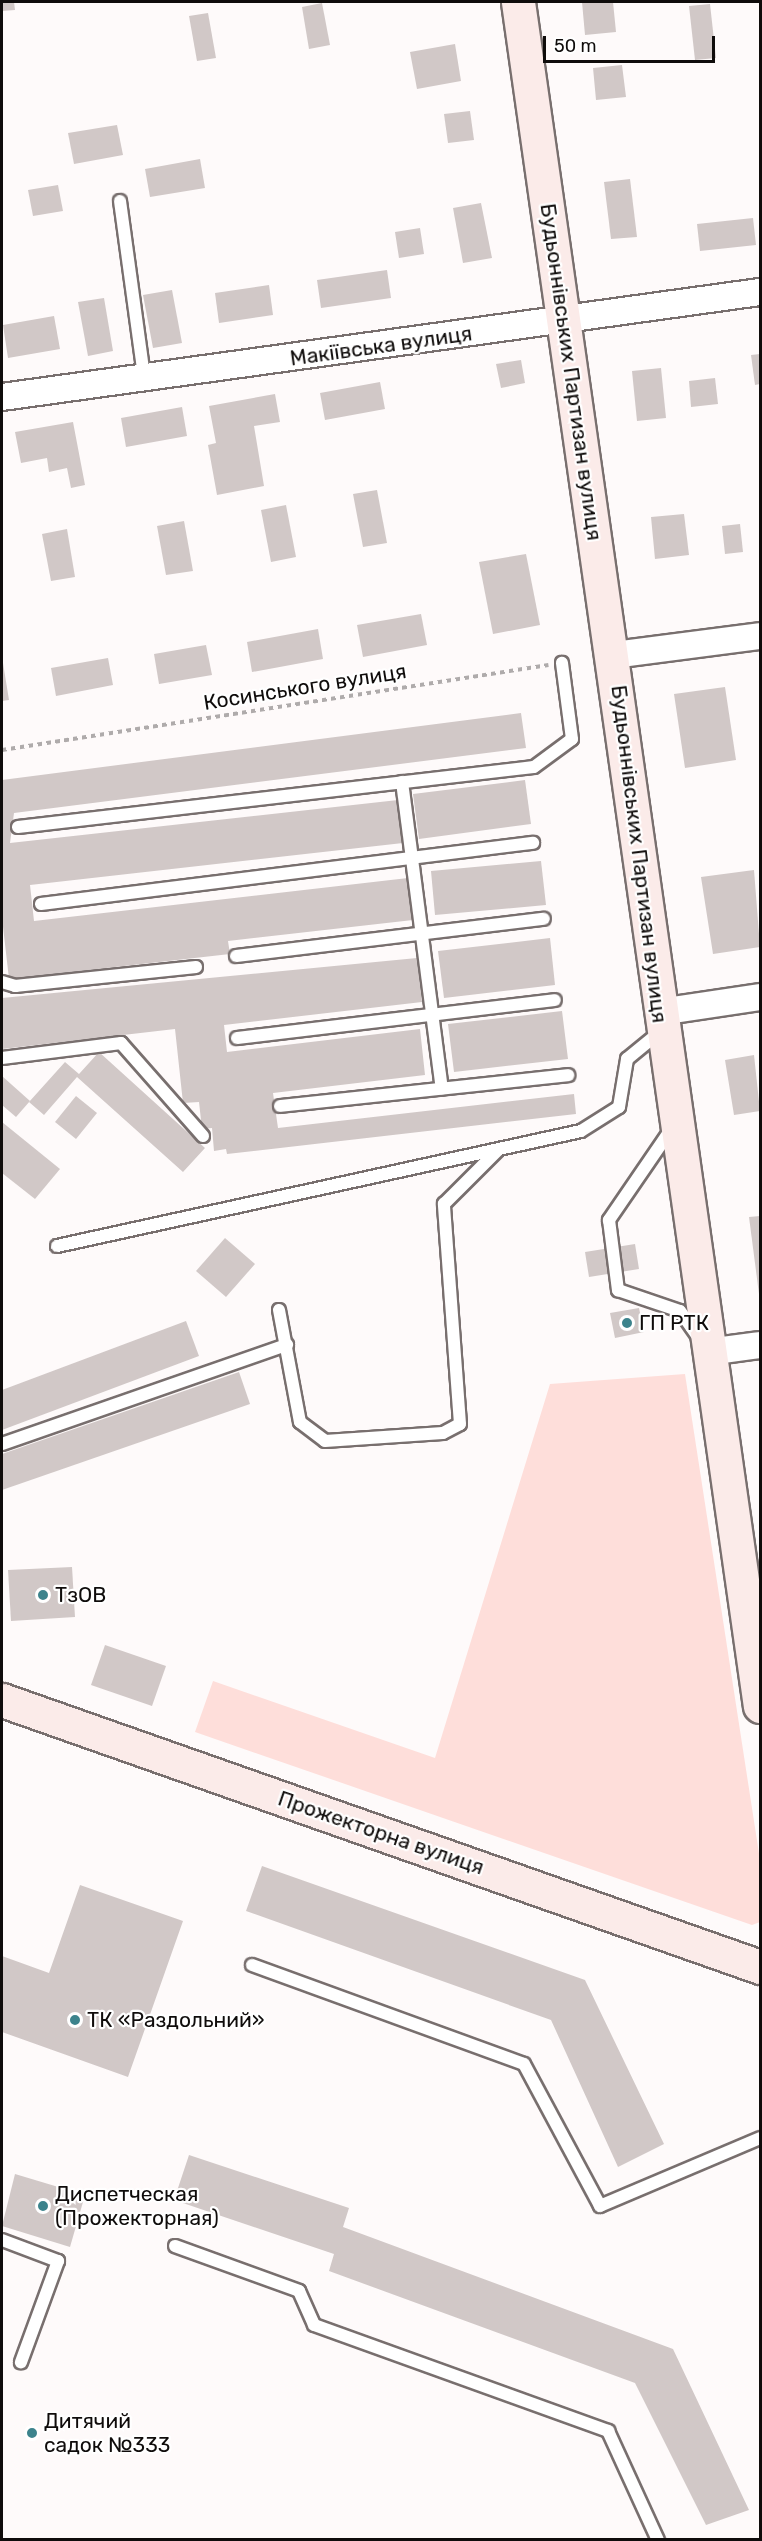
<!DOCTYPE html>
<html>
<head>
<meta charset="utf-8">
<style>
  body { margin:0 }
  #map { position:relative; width:762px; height:2541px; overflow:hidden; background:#fefafa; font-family:Rubik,sans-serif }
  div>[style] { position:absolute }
  .green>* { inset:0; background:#fededa }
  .building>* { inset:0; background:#d1c8c7 }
  .path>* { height:4px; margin-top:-2px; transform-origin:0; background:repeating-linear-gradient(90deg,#afabab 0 4.5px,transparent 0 9px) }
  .roads { filter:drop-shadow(2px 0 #786f6e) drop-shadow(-2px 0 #786f6e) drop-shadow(0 2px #786f6e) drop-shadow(0 -2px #786f6e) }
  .lane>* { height:12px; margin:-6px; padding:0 6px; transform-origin:6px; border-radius:6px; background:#fff }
  .street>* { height:26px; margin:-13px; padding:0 13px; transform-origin:13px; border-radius:13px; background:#fff }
  .secondary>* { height:33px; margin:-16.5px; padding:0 16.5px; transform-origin:16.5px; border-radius:16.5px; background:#fbebe9 }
  .dots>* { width:16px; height:16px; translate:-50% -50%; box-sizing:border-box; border:3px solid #fff; border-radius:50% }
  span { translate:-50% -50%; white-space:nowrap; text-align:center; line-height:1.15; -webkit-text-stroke:4.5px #fff; paint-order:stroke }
  .street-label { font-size:21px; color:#0f0c0b }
  .poi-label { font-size:21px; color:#0f0c0b }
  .left { translate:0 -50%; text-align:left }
  .frame { position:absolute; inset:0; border:3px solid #0f0c0b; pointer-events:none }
  .scale { position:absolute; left:543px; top:36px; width:172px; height:27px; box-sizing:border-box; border:3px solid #0f0c0b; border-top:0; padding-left:8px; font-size:18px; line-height:21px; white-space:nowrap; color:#0f0c0b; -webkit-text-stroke:4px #fff; paint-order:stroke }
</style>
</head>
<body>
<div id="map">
  <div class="green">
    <div style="clip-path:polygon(685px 1374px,760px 1860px,760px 1922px,752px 1925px,195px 1732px,213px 1681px,435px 1758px,550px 1384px)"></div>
  </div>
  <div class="building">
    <div style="clip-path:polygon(2px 2px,14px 2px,15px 10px,2px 11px)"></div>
    <div style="clip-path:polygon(582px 2px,613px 2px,616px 32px,585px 35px)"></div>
    <div style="clip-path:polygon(322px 3px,330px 45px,309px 49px,302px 7px)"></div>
    <div style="clip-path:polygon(710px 4px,716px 58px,695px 60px,689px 6px)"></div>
    <div style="clip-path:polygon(208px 13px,216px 58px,197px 61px,189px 16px)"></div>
    <div style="clip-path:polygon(455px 44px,461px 81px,417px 89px,410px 52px)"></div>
    <div style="clip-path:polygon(622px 65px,626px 97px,596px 100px,593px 68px)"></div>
    <div style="clip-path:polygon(470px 111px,474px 140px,448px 143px,444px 114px)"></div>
    <div style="clip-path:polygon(117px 125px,123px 155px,74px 164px,68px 133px)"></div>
    <div style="clip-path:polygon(200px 159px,205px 188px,150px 197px,145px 169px)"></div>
    <div style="clip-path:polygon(630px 179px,637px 237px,611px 239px,604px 182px)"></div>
    <div style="clip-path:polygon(58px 185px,63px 211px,33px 216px,28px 190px)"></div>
    <div style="clip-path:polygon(481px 203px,492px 258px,463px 263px,453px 208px)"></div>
    <div style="clip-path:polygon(753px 218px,756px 245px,700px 251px,697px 224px)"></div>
    <div style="clip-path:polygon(420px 228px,424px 254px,399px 258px,395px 232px)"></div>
    <div style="clip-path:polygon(387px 270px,391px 298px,321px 308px,317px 280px)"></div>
    <div style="clip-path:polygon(269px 285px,273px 315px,219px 323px,215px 293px)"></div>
    <div style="clip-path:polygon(172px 290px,182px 343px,153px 348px,143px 295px)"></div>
    <div style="clip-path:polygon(104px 298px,113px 351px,88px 356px,78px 302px)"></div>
    <div style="clip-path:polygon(54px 316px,60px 349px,8px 358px,3px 325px)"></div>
    <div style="clip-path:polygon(760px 354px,760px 384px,755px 385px,751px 355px)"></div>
    <div style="clip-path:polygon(521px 360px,525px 383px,501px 388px,496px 364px)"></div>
    <div style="clip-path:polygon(661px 368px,666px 418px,637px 421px,632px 371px)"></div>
    <div style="clip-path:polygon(715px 378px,718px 404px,691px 407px,689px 381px)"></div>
    <div style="clip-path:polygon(380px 382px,385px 409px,325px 420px,320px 393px)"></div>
    <div style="clip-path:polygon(275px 394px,280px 422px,254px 426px,264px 486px,217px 495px,208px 445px,216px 443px,209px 406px)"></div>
    <div style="clip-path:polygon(182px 407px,187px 436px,126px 447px,121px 418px)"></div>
    <div style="clip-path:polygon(73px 422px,85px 485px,71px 488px,67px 468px,49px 472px,47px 458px,21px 463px,15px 432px)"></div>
    <div style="clip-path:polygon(377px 490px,387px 543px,363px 547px,353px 494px)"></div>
    <div style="clip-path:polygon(286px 505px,296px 557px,271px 562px,261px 510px)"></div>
    <div style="clip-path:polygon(684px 514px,689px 555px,655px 559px,651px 517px)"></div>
    <div style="clip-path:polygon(184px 521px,193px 571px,166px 575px,157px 526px)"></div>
    <div style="clip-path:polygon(740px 524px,743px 552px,725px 554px,722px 526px)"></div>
    <div style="clip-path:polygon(67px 529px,75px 577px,51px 581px,42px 534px)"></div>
    <div style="clip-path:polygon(526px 554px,540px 625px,493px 634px,479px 562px)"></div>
    <div style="clip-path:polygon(421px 614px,427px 645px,363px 657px,357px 625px)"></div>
    <div style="clip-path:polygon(318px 629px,323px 659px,252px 672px,247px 642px)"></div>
    <div style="clip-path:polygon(206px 645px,212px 675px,159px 684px,154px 654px)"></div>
    <div style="clip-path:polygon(108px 658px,113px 685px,56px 696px,51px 668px)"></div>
    <div style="clip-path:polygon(3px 663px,9px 700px,2px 701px,2px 664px)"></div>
    <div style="clip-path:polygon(725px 687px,736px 760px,685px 768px,674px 694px)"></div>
    <div style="clip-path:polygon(521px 713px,526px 748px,14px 813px,10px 843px,398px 800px,403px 843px,30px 885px,34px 921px,408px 878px,413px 920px,228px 941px,230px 954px,9px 979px,2px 918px,2px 780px)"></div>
    <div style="clip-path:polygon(525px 780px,531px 824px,419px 839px,413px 794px)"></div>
    <div style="clip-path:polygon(541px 861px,546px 905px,435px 915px,431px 871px)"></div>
    <div style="clip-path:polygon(754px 870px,760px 947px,713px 954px,701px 877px)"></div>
    <div style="clip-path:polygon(550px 938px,555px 985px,444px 998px,438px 951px)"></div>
    <div style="clip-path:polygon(417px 958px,422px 1002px,224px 1025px,227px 1052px,420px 1029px,425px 1075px,273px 1093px,278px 1128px,574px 1094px,576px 1114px,227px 1154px,226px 1149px,214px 1151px,212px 1128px,202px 1129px,199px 1102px,183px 1103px,175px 1029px,2px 1049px,2px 998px)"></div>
    <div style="clip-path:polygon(562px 1011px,568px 1059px,454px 1072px,448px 1024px)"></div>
    <div style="clip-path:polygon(99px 1052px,205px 1148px,183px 1172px,77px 1077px,44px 1115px,29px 1102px,65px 1062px,79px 1074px)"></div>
    <div style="clip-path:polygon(754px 1055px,760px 1111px,734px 1115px,725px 1060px)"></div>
    <div style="clip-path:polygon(2px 1076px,30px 1101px,16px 1117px,2px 1105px)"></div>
    <div style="clip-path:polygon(76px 1096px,97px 1113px,76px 1139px,55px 1122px)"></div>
    <div style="clip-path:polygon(2px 1122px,60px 1169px,35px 1199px,2px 1173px)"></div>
    <div style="clip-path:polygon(760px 1216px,760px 1294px,759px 1294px,749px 1217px)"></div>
    <div style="clip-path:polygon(225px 1238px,255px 1264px,226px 1297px,196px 1271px)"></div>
    <div style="clip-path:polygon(635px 1244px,639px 1269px,589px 1277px,585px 1252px)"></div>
    <div style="clip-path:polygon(639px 1308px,644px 1332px,615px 1338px,610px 1313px)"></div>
    <div style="clip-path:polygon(186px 1321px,199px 1356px,2px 1430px,2px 1390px)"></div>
    <div style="clip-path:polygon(239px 1372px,250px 1404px,2px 1490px,2px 1454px)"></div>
    <div style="clip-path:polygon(72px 1567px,75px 1617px,11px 1621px,8px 1570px)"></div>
    <div style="clip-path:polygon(105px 1645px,166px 1666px,152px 1706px,91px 1685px)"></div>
    <div style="clip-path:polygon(262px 1866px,585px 1980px,664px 2144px,618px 2167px,551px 2020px,246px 1911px)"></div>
    <div style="clip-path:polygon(80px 1885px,183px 1921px,128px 2077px,2px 2032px,2px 1956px,49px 1973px)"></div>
    <div style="clip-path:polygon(189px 2155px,349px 2208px,343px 2227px,673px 2349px,749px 2510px,706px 2525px,635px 2383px,329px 2271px,334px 2254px,174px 2200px)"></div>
    <div style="clip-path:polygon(15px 2174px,85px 2195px,70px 2247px,2px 2226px)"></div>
  </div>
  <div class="path">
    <div style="left:2px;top:750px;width:553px;rotate:-8.85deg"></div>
  </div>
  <div class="roads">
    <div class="lane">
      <div style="left:120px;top:201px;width:178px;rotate:82.2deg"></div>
      <div style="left:402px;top:782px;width:309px;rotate:82.6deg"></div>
      <div style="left:18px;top:827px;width:519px;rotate:-6.63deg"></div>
      <div style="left:534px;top:767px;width:47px;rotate:-36.4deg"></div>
      <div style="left:572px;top:739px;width:77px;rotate:-97.5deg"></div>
      <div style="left:41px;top:904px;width:496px;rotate:-7.1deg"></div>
      <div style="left:236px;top:956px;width:310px;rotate:-6.9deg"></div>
      <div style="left:2px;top:982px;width:14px;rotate:17deg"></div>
      <div style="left:15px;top:986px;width:182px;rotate:-6deg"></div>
      <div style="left:237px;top:1038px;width:320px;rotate:-6.8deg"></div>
      <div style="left:2px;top:1058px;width:120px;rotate:-7.2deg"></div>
      <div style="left:121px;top:1043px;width:124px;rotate:48.6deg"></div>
      <div style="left:280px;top:1106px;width:290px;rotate:-6.1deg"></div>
      <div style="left:672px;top:1128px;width:112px;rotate:124.4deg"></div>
      <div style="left:609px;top:1220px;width:71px;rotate:82.7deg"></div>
      <div style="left:618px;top:1290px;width:65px;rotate:18.7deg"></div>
      <div style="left:680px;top:1311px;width:32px;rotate:55deg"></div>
      <div style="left:57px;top:1246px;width:536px;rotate:-12.38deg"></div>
      <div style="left:581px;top:1131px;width:45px;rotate:-32.3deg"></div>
      <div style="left:619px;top:1107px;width:49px;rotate:-80.5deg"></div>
      <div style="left:627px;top:1059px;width:44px;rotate:-39.5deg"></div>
      <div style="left:279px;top:1310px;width:114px;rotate:79.4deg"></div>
      <div style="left:300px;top:1422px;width:31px;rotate:37deg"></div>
      <div style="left:325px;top:1441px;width:118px;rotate:-3.9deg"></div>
      <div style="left:443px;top:1433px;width:19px;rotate:-28deg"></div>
      <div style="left:460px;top:1424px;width:221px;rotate:-94.2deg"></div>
      <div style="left:444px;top:1204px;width:75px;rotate:-45deg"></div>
      <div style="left:2px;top:1444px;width:302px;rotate:-19.2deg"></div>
      <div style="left:252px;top:1965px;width:289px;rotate:20deg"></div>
      <div style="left:524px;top:2064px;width:161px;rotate:61.8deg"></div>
      <div style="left:600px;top:2206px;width:174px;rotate:-23deg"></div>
      <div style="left:2px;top:2240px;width:60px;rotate:20.6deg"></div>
      <div style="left:58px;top:2261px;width:108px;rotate:110.1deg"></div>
      <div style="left:175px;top:2246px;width:132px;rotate:19.9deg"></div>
      <div style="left:299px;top:2291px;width:37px;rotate:66deg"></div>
      <div style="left:314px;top:2325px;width:313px;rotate:19.8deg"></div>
      <div style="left:608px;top:2431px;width:120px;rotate:65.4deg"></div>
    </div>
    <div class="street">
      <div style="left:2px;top:397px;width:765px;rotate:-7.89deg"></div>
      <div style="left:614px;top:655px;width:147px;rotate:-7.4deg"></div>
      <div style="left:660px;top:1012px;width:101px;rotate:-8.5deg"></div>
      <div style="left:708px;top:1352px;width:52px;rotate:-7.7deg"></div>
    </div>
    <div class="secondary">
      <div style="left:518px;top:2px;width:1721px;rotate:81.92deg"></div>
      <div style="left:2px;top:1700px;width:804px;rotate:19.4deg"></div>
    </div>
  </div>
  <div class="dots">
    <div style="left:627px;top:1323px;background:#3c838c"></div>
    <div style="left:43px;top:1595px;background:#3c838c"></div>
    <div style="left:75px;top:2020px;background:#3c838c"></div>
    <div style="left:43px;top:2206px;background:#3c838c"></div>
    <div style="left:32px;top:2433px;background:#3c838c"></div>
  </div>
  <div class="street-label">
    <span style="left:381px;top:346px;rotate:-8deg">Макіївська вулиця</span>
    <span style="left:571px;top:372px;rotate:82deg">Будьоннівських Партизан вулиця</span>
    <span style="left:305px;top:687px;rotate:-9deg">Косинського вулиця</span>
    <span style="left:639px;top:854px;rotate:83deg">Будьоннівських Партизан вулиця</span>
    <span style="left:381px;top:1833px;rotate:19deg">Прожекторна вулиця</span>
  </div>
  <div class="poi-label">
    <span class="left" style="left:639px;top:1323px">ГП РТК</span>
    <span class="left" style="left:55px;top:1595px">ТзОВ</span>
    <span class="left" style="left:87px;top:2020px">ТК «Раздольний»</span>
    <span class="left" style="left:55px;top:2206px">Диспетческая<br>(Прожекторная)</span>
    <span class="left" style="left:44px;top:2433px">Дитячий<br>садок №333</span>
  </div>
  <div class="frame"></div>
  <div class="scale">50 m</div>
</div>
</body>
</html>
